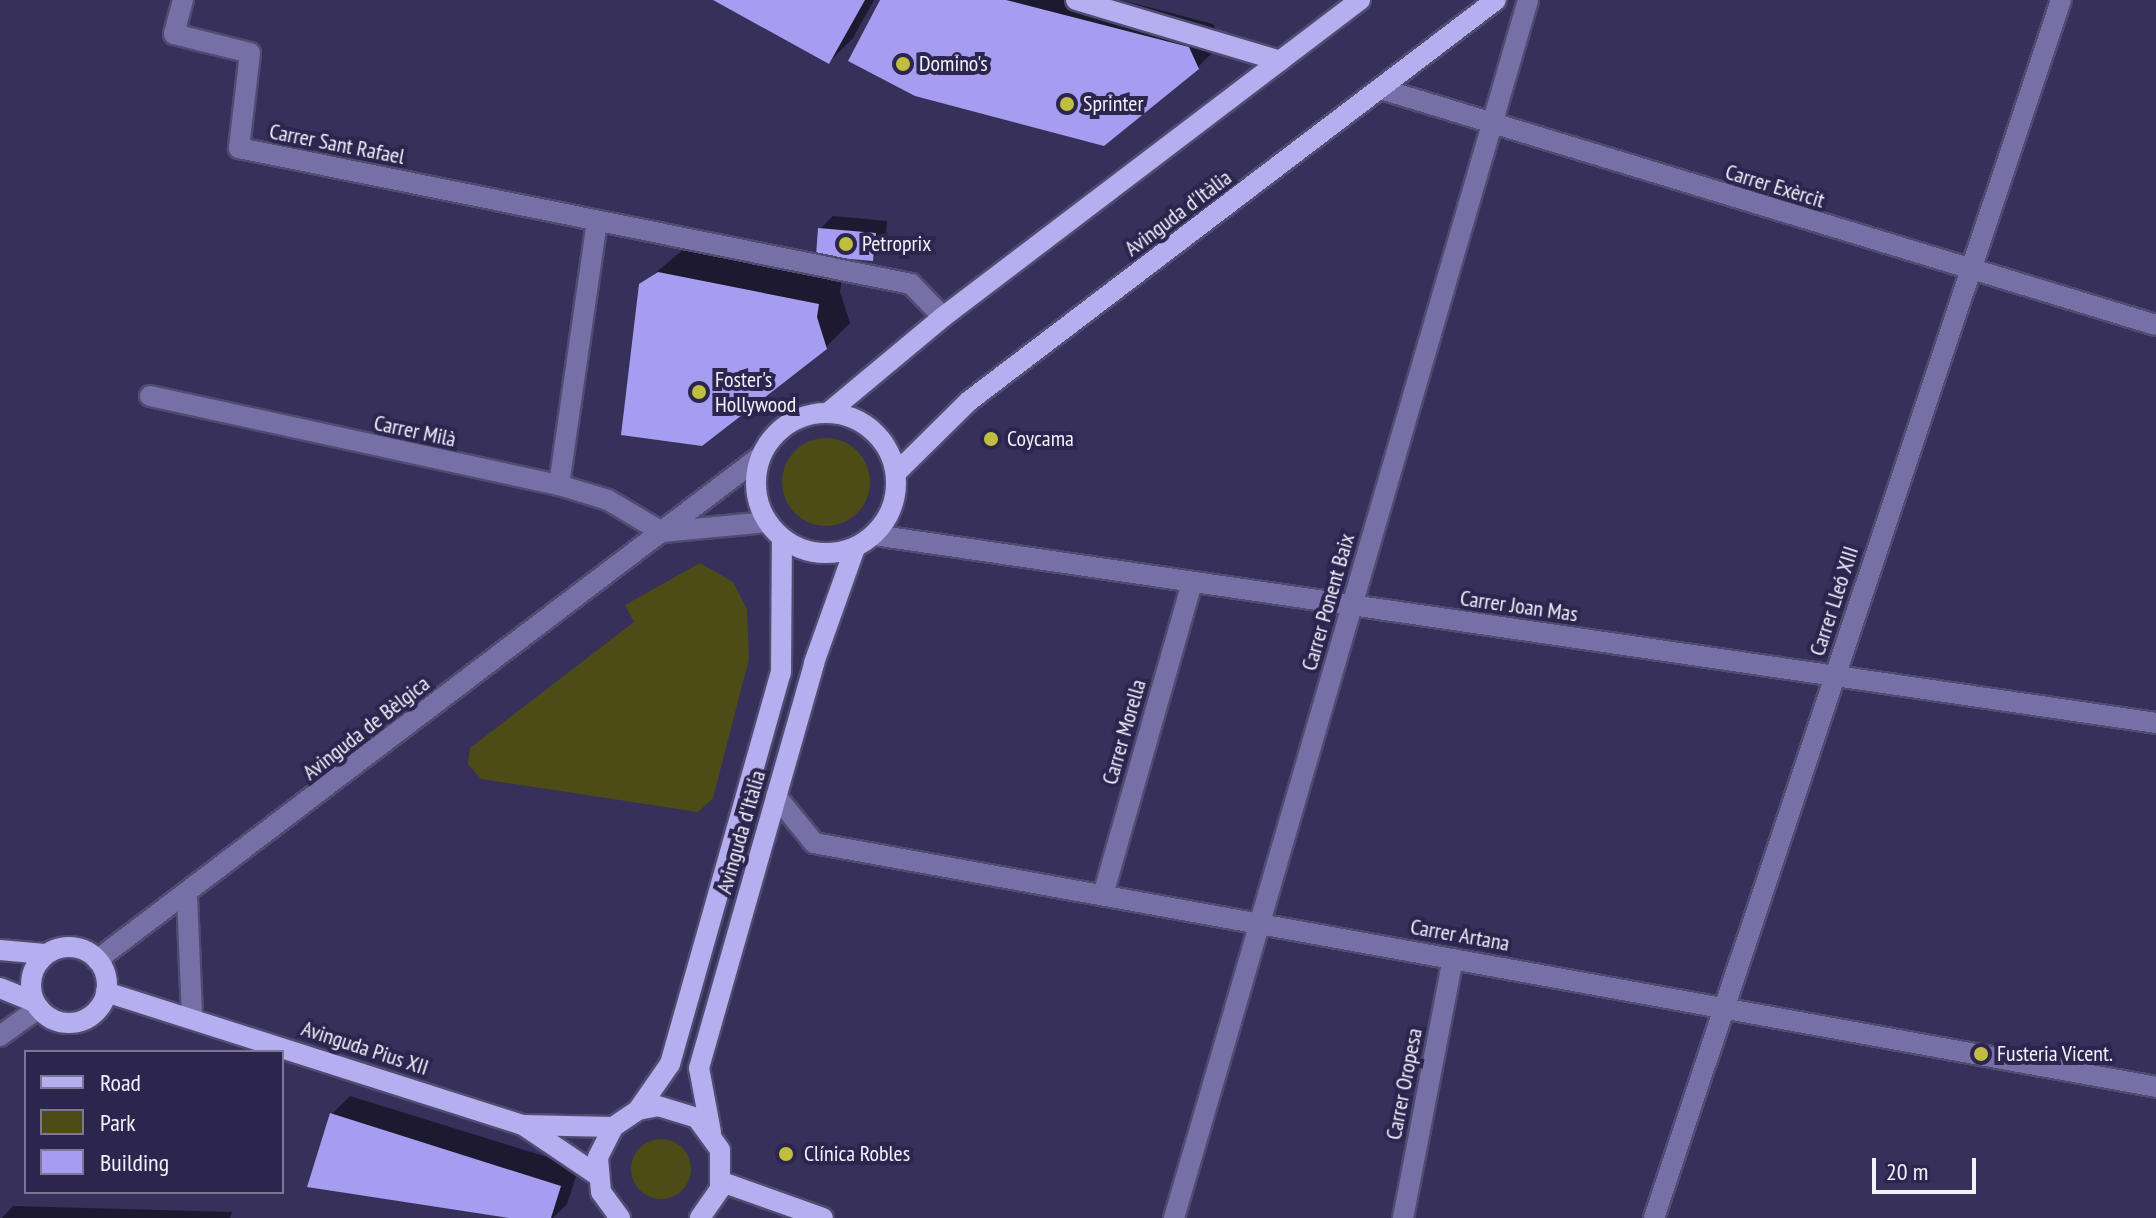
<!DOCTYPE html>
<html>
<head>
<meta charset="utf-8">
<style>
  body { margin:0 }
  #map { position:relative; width:2156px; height:1218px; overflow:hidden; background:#36305a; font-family:"PT Sans Narrow",sans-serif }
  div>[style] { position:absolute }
  .green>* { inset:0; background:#4d4c17 }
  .round { border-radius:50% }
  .shadow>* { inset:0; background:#0007 }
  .building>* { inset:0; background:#a69cf0 }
  .roads { filter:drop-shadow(2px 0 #504b71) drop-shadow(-2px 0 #504b71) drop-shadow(0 2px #504b71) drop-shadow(0 -2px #504b71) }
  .minor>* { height:20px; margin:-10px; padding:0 10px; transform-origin:10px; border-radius:10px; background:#7670a6 }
  .major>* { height:20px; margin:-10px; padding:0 10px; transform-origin:10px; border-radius:10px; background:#b5aff0 }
  .major>.ring { margin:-10px; padding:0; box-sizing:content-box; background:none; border:20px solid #b5aff0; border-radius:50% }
  .dots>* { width:22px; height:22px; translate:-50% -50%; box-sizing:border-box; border:4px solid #2c264f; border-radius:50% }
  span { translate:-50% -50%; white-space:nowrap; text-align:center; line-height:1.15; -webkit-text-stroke:8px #2c264f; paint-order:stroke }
  .poi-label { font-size:22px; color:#f1f1fc }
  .left { translate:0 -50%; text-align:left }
  .street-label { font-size:22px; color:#f1f1fc }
  .legend { position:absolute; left:24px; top:1050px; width:260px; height:144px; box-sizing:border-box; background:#2c264f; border:2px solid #7b7794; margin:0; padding:10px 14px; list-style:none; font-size:24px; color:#f1f1fc }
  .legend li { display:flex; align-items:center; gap:16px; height:40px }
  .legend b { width:40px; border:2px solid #7b7794 }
  .scale { position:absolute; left:1872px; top:1158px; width:104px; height:36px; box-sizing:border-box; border:4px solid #f1f1fc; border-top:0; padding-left:10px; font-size:24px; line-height:28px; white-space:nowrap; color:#f1f1fc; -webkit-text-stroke:6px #2c264f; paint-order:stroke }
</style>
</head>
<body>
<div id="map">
  <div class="green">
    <div class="round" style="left:782px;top:438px;width:88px;height:88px"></div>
    <div style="clip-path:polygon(700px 563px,733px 582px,747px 609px,749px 659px,713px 798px,698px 812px,481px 779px,468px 764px,470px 748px,634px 622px,625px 605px)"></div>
    <div class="round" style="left:631px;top:1139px;width:60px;height:60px"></div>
  </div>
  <div class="shadow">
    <div style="clip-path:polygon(718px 0,874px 0,853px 38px,829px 62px)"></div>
    <div style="clip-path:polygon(882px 0,1121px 0,1213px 24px,1222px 43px,1198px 67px)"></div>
    <div style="clip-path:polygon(833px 216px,887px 221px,885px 246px,872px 259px,820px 229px)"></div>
    <div style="clip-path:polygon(684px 249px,842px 280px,840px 292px,850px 323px,826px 347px,641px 285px)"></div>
    <div style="clip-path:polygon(350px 1096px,579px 1167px,567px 1204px,553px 1218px,522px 1218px,332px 1114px)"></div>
    <div style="clip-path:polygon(13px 1206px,232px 1212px,230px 1218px,2px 1218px)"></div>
  </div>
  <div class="building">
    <div style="clip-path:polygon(713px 0,865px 0,829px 64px)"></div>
    <div style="clip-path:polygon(880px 0,1006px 0,1189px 47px,1199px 69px,1104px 146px,915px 96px,848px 61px)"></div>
    <div style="clip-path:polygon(818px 228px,876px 233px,873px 261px,816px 256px)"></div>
    <div style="clip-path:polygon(658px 272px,819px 304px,817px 317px,827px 349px,702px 446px,621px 435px,639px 284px)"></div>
    <div style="clip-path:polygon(330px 1113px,561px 1186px,551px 1218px,509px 1218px,307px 1187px)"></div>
  </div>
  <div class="roads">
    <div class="minor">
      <div style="left:183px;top:0;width:35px;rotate:105deg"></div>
      <div style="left:174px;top:34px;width:78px;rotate:14deg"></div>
      <div style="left:250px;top:53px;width:96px;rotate:96.6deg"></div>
      <div style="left:239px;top:148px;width:686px;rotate:11.44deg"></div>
      <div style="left:911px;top:284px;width:46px;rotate:45.9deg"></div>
      <div style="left:1381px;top:89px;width:810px;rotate:16.94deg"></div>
      <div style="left:150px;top:396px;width:419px;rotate:12.3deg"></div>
      <div style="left:559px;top:485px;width:51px;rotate:17deg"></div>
      <div style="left:608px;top:500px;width:63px;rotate:30.7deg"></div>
      <div style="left:559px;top:485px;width:267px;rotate:-81.8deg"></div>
      <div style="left:662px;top:532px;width:106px;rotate:-5.4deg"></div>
      <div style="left:874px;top:535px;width:1296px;rotate:8.34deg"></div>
      <div style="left:776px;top:796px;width:60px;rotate:51deg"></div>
      <div style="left:814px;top:843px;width:1364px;rotate:10.3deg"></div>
      <div style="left:1103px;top:895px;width:325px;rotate:-74.1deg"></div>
      <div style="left:187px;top:896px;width:120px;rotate:87.6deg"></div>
      <div style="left:97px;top:960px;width:834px;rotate:-37.2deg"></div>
      <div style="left:0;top:1036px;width:48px;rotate:-35.7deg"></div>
      <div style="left:1174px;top:1218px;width:1268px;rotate:-73.79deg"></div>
      <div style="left:1403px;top:1218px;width:264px;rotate:-79.1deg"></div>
      <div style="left:1654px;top:1218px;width:1284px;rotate:-71.52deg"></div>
    </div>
    <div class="major">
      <div style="left:1076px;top:0;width:213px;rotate:16.6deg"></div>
      <div style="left:829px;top:412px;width:148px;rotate:-39.8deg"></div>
      <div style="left:943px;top:317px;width:524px;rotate:-37.24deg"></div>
      <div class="ring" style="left:756px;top:413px;width:120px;height:120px"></div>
      <div style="left:896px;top:473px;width:103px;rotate:-44.6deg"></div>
      <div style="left:969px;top:401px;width:662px;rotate:-37.27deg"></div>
      <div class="ring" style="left:31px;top:947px;width:56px;height:56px"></div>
      <div style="left:0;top:950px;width:45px;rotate:5.1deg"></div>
      <div style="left:0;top:988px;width:35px;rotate:22deg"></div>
      <div style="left:106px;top:992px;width:438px;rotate:17.7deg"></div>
      <div style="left:523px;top:1125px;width:89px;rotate:34deg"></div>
      <div style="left:638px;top:1110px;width:56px;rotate:-55.2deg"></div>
      <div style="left:670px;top:1064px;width:406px;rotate:-74.2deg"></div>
      <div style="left:781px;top:673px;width:135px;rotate:-89.6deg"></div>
      <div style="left:523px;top:1125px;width:90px;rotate:1.3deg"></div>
      <div style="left:711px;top:1132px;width:65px;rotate:-100.6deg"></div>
      <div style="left:699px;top:1068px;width:421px;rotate:-74.1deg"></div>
      <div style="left:814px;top:663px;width:122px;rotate:-70.4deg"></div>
      <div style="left:722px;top:1182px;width:107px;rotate:19.6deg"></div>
      <div style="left:620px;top:1218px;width:32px;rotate:-126deg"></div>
      <div style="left:601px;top:1192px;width:35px;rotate:-95deg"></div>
      <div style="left:598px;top:1157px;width:34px;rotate:-63deg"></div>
      <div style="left:613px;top:1127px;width:30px;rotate:-34deg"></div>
      <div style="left:638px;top:1110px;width:20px;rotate:-11deg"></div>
      <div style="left:658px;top:1106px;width:41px;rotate:17.1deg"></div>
      <div style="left:697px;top:1118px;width:39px;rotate:54deg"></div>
      <div style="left:720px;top:1150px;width:39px;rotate:90deg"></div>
      <div style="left:720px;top:1189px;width:35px;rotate:125deg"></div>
    </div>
  </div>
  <div class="dots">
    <div style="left:903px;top:64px;background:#c0be40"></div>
    <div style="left:1067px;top:104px;background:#c0be40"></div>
    <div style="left:846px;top:244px;background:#c0be40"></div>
    <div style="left:699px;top:392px;background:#c0be40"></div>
    <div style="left:991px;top:439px;background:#c0be40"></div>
    <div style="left:1981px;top:1054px;background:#c0be40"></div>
    <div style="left:786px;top:1154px;background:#c0be40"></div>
  </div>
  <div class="poi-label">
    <span class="left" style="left:919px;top:64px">Domino's</span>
    <span class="left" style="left:1083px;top:104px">Sprinter</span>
    <span class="left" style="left:862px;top:244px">Petroprix</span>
    <span class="left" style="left:715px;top:392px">Foster's<br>Hollywood</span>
    <span class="left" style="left:1007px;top:439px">Coycama</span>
    <span class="left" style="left:1997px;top:1054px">Fusteria Vicent.</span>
    <span class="left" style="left:804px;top:1154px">Clínica Robles</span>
  </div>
  <div class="street-label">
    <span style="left:337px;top:144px;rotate:11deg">Carrer Sant Rafael</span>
    <span style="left:1775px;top:186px;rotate:17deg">Carrer Exèrcit</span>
    <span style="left:1178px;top:213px;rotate:-37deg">Avinguda d'Itàlia</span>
    <span style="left:415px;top:431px;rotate:12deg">Carrer Milà</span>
    <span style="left:1834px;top:601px;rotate:-72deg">Carrer Lleó XIII</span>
    <span style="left:1328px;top:602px;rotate:-74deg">Carrer Ponent Baix</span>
    <span style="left:1519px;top:606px;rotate:8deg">Carrer Joan Mas</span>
    <span style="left:366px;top:728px;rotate:-38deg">Avinguda de Bèlgica</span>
    <span style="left:1124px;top:732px;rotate:-74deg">Carrer Morella</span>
    <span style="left:741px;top:832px;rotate:-74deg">Avinguda d'Itàlia</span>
    <span style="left:1460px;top:935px;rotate:10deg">Carrer Artana</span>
    <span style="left:365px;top:1048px;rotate:18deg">Avinguda Pius XII</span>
    <span style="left:1404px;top:1084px;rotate:-79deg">Carrer Oropesa</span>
  </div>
  <ul class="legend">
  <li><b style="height:10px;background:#b5aff0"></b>Road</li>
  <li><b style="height:22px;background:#4d4c17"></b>Park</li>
  <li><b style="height:22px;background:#a69cf0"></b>Building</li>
  </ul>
  <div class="scale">20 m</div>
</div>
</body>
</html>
